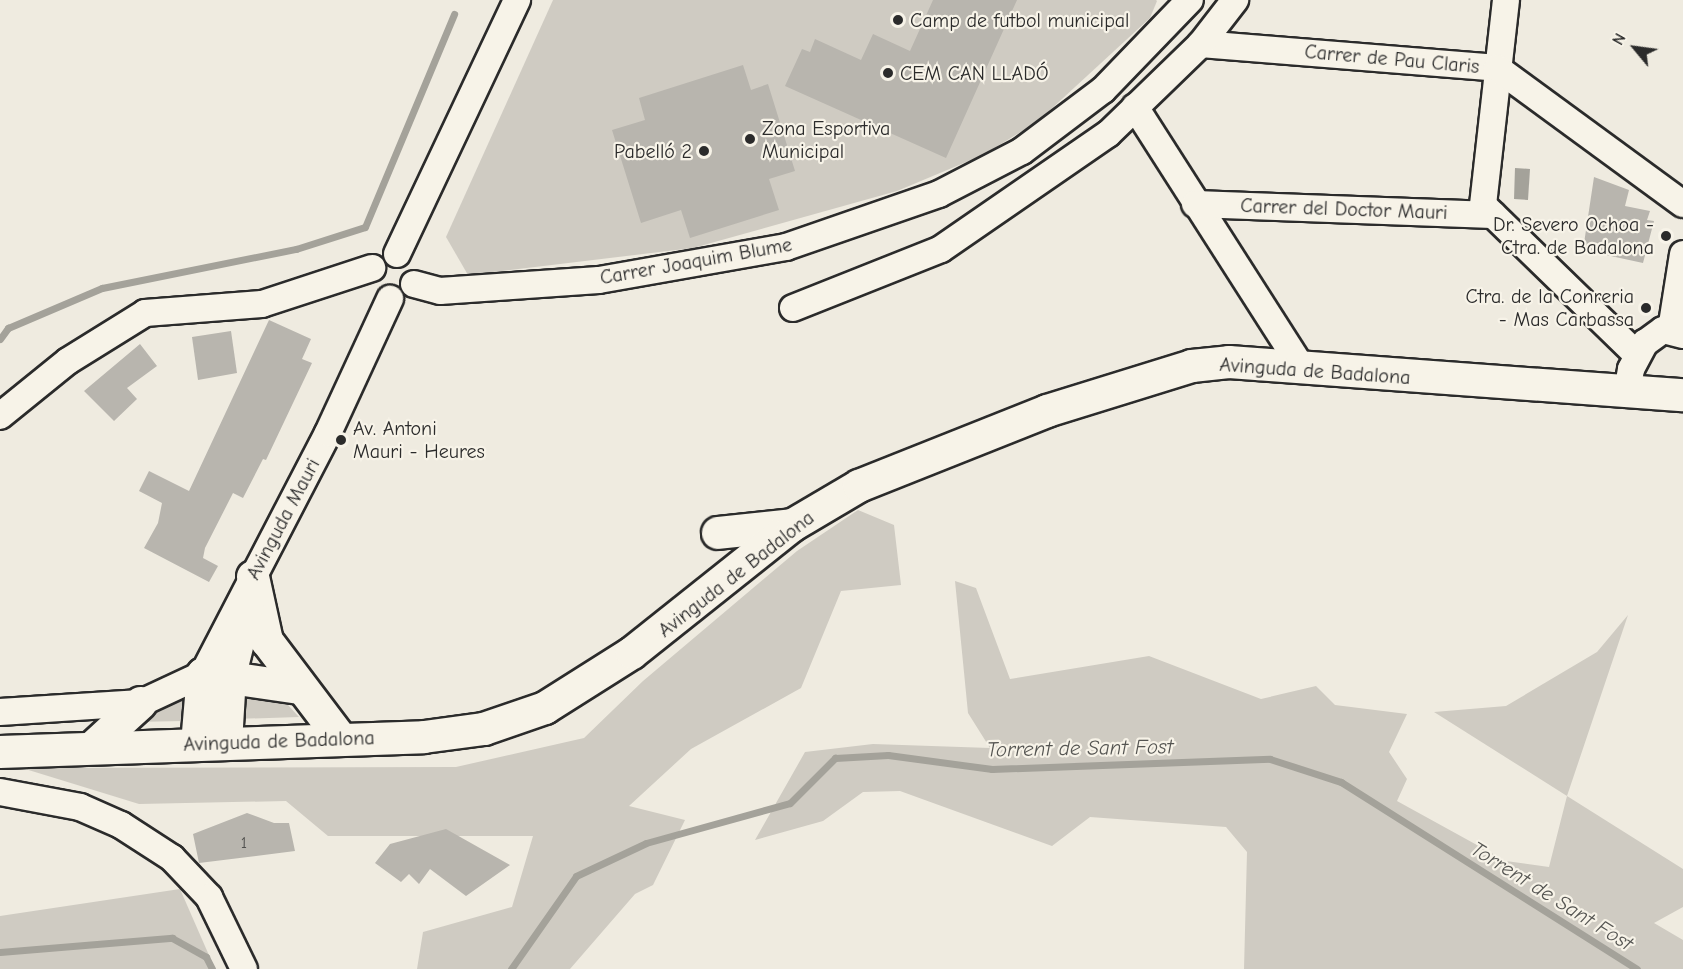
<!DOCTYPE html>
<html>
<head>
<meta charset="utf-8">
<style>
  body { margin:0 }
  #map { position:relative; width:1683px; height:969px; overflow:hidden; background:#efebe0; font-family:"Comic Neue",sans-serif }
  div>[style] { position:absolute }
  .green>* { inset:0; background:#cfcbc2 }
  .water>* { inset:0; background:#a4a29a }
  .stream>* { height:7px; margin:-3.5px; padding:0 3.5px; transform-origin:3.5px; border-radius:3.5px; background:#a4a29a }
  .building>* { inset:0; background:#b8b5ae }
  .roads { filter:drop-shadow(2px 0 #2b2b2b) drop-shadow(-2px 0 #2b2b2b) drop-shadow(0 2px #2b2b2b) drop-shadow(0 -2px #2b2b2b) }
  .minor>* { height:26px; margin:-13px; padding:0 13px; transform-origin:13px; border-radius:13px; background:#f7f3e8 }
  .tertiary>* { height:32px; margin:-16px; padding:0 16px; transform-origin:16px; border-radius:16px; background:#f7f3e8 }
  .dots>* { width:16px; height:16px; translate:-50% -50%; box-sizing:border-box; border:3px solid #f7f3e8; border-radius:50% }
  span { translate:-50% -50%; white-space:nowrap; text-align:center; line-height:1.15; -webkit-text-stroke:4.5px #f7f3e8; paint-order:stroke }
  .number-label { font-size:16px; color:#4e4e4c }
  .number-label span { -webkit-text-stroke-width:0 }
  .poi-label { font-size:20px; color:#2b2b2b }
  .left { translate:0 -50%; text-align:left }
  .right { translate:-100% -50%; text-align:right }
  .street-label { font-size:20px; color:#2b2b2b }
  .water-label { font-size:21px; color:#555552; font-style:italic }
  .north { position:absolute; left:1605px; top:18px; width:60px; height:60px; -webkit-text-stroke:4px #f7f3e8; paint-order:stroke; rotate:299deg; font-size:16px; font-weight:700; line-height:24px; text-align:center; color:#2b2b2b }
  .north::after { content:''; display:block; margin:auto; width:21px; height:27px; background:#2b2b2b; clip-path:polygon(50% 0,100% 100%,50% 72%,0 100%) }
</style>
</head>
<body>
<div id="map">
  <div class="green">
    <div style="clip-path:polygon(553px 0,1156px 0,1157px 1px,1150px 18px,1037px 122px,983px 155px,897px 191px,693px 248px,468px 275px,446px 237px)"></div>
    <div style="clip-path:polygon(858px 510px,894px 525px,901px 585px,841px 591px,801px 688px,691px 749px,629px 806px,685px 820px,653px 885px,635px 894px,570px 969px,417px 969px,423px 932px,512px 907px,533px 836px,328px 836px,286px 801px,139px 804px,22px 768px,456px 767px,584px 738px,643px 681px,797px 551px)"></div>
    <div style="clip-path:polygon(955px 581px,976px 588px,1010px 679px,1149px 656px,1261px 699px,1316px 686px,1335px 705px,1407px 714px,1389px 752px,1407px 779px,1397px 801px,1506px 861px,1549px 867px,1567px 796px,1434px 712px,1506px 706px,1597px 652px,1628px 615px,1567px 796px,1683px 869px,1683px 907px,1654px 923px,1683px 940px,1683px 969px,1244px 969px,1247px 852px,1226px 827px,1090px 817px,1052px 846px,900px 791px,863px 792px,823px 821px,755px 840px,805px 752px,873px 744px,990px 748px,968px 713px)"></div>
    <div style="clip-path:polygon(233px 688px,288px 705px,299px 717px,234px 719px)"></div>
    <div style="clip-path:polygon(184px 694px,184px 721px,133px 722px)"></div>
    <div style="clip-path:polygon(180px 889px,215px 969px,0 969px,0 916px)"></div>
  </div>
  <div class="water">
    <div style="clip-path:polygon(1515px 168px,1530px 169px,1528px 200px,1514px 199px)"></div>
  </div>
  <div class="stream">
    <div style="left:0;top:339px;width:14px;rotate:-54deg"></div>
    <div style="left:8px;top:328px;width:102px;rotate:-23.1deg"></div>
    <div style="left:102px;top:288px;width:198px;rotate:-11.4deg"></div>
    <div style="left:296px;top:249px;width:72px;rotate:-17.7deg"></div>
    <div style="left:365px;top:227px;width:231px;rotate:-67.3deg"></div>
    <div style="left:0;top:952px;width:173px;rotate:-4.7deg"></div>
    <div style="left:172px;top:938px;width:39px;rotate:29deg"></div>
    <div style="left:206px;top:957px;width:13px;rotate:63deg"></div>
    <div style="left:511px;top:969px;width:113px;rotate:-55deg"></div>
    <div style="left:576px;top:876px;width:77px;rotate:-25.2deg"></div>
    <div style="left:646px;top:843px;width:149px;rotate:-15.5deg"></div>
    <div style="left:790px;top:803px;width:64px;rotate:-45deg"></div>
    <div style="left:835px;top:758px;width:53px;rotate:-3.2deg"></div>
    <div style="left:888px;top:755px;width:105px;rotate:7.7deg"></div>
    <div style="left:992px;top:769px;width:278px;rotate:-2.1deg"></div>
    <div style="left:1270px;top:759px;width:75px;rotate:17.9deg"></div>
    <div style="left:1341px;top:782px;width:350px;rotate:32.3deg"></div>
  </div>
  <div class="building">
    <div style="clip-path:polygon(933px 0,1017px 0,946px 158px,785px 86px,802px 49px,810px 52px,815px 39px,861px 60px,873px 34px,910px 51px)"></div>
    <div style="clip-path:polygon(743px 65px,751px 90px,768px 84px,795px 171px,769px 179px,779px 210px,690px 238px,681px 210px,641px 223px,612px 130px,645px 120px,639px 98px)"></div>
    <div style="clip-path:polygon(1594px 177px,1629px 190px,1625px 206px,1650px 211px,1647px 220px,1654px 221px,1643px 263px,1583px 250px)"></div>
    <div style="clip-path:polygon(269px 320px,311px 339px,302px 359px,312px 363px,266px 460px,263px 459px,243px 498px,233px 493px,205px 548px,203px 558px,218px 566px,209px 582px,144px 548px,158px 523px,162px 503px,139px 491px,149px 471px,189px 491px)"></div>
    <div style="clip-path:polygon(231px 331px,237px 373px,198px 380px,192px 337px)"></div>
    <div style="clip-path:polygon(140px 344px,157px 366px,127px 388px,137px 399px,114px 421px,84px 391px)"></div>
    <div style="clip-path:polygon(247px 813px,274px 823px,289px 823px,295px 851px,199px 863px,193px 834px)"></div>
    <div style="clip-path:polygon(446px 829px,510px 865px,466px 896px,430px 869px,419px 884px,409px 874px,401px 882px,375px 863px,390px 844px)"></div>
  </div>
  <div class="roads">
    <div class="minor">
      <div style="left:1506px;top:0;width:206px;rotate:96.4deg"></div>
      <div style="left:1483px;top:205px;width:215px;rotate:44.2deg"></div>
      <div style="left:1201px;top:44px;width:297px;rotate:4.6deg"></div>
      <div style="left:1497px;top:68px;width:230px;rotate:36.2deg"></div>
      <div style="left:1135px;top:107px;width:310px;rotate:57.4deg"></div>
      <div style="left:1195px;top:204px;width:298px;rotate:2.1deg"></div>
      <div style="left:397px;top:254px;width:281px;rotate:-64.7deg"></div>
      <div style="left:414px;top:284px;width:27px;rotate:15deg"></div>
      <div style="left:440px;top:291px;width:159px;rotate:-4deg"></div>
      <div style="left:599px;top:280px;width:190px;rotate:-10deg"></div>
      <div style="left:786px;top:247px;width:162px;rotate:-19.1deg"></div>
      <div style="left:939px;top:194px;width:93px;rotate:-27.4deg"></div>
      <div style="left:1022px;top:151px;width:101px;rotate:-37deg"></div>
      <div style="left:1103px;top:90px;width:125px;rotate:-46deg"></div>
      <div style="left:793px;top:308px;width:159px;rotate:-21.7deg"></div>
      <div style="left:941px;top:249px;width:203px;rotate:-34.6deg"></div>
      <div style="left:1108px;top:134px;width:129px;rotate:-44.1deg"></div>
      <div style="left:1201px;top:44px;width:56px;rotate:-52.3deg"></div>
      <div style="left:1671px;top:330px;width:77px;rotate:-81deg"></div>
      <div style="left:1627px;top:392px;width:23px;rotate:-80deg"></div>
      <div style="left:1631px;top:369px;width:30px;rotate:-62deg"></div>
      <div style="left:1645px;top:343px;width:22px;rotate:-36deg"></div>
      <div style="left:1663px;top:330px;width:21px;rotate:14deg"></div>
      <div style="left:0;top:416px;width:87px;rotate:-39deg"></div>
      <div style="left:68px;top:361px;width:91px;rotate:-31.9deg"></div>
      <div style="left:145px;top:313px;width:117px;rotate:-4.4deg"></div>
      <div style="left:262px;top:304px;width:116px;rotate:-18.1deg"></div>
      <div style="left:0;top:712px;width:141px;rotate:-3.7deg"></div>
      <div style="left:141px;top:703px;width:68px;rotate:-25.1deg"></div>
      <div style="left:203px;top:674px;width:271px;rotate:-62.6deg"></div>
      <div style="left:328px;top:433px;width:148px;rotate:-65.2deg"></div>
      <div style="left:0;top:792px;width:81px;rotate:10.6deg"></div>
      <div style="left:80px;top:807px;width:45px;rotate:23.7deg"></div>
      <div style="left:121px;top:825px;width:61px;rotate:32.9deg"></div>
      <div style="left:172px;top:858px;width:54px;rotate:46.5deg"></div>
      <div style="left:209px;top:897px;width:80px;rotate:64.1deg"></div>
    </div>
    <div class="tertiary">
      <div style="left:718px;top:533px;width:75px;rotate:-6.1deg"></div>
      <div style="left:253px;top:577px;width:66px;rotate:77.7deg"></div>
      <div style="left:267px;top:641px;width:123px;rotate:52.9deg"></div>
      <div style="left:226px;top:743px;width:68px;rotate:-86.6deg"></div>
      <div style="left:230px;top:675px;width:88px;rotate:-76.1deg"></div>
      <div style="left:197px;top:744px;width:70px;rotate:-85.1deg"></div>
      <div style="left:203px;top:674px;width:97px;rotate:8.3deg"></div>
      <div style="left:93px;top:747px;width:65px;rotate:-42.5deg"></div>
      <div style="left:0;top:752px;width:424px;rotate:-2deg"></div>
      <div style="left:424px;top:737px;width:61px;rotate:-7.6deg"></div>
      <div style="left:484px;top:729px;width:65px;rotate:-19deg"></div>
      <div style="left:545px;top:708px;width:103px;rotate:-32.3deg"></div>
      <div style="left:632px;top:653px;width:206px;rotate:-38.5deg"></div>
      <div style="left:793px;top:525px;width:77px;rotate:-30.6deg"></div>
      <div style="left:859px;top:486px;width:202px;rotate:-21.7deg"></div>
      <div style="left:1047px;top:411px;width:152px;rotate:-17.2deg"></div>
      <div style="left:1192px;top:366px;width:37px;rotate:-6deg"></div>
      <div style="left:1229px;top:362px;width:455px;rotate:4.2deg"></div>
    </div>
  </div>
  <div class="dots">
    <div style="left:898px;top:20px;background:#2b2b2b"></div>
    <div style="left:888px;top:73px;background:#2b2b2b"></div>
    <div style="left:750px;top:139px;background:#2b2b2b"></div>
    <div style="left:704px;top:151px;background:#2b2b2b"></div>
    <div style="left:1666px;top:236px;background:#2b2b2b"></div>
    <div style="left:1646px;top:308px;background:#2b2b2b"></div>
    <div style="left:341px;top:440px;background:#2b2b2b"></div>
  </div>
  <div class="number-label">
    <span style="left:244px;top:843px">1</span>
  </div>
  <div class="poi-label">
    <span class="left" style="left:910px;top:20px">Camp de futbol municipal</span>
    <span class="left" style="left:900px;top:73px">CEM CAN LLADÓ</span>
    <span class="left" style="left:762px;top:140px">Zona Esportiva<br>Municipal</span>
    <span class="right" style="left:692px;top:151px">Pabelló 2</span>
    <span class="right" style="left:1654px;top:236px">Dr. Severo Ochoa -<br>Ctra. de Badalona</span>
    <span class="right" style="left:1634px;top:308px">Ctra. de la Conreria<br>- Mas Carbassa</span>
    <span class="left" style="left:353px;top:440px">Av. Antoni<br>Mauri - Heures</span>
  </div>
  <div class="street-label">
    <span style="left:1392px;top:59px;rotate:5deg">Carrer de Pau Claris</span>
    <span style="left:1344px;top:209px;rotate:2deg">Carrer del Doctor Mauri</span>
    <span style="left:696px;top:261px;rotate:-10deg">Carrer Joaquim Blume</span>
    <span style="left:1315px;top:371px;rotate:4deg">Avinguda de Badalona</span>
    <span style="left:283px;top:519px;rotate:-62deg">Avinguda Mauri</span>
    <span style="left:736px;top:574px;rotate:-38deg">Avinguda de Badalona</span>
    <span style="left:279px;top:741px;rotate:-2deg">Avinguda de Badalona</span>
  </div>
  <div class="water-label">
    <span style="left:1080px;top:748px;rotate:-1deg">Torrent de Sant Fost</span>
    <span style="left:1552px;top:896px;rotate:32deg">Torrent de Sant Fost</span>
  </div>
  <div class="north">N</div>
</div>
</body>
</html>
